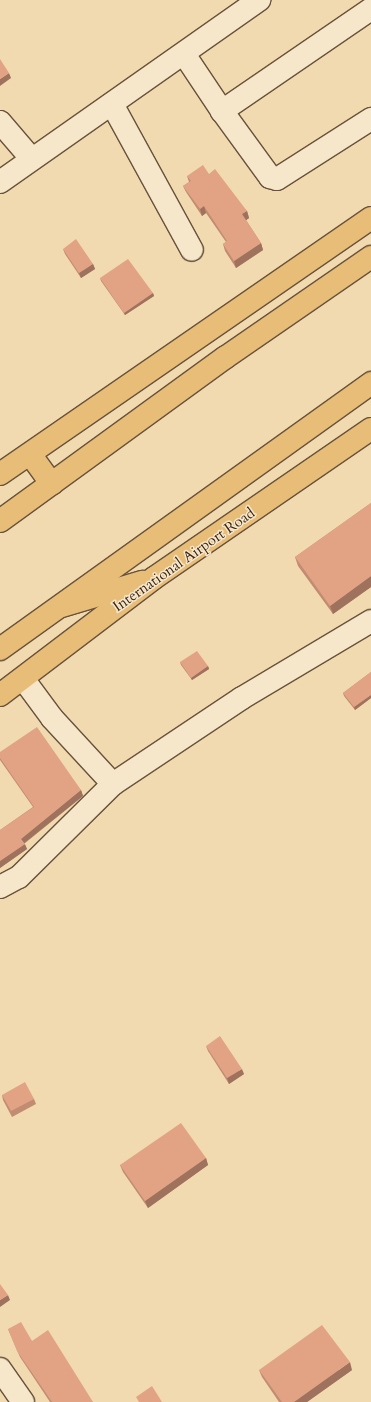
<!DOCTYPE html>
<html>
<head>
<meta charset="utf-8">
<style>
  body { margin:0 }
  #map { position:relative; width:371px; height:1402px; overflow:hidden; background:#f1daaf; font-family:Cardo,serif }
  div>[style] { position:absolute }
  .roads { filter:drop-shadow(1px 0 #68523b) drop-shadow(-1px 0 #68523b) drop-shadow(0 1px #68523b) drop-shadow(0 -1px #68523b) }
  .minor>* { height:22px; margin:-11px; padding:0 11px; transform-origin:11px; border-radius:11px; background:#f6e7cb }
  .major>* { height:22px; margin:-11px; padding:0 11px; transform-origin:11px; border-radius:11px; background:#e8bd78 }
  .highway>* { height:22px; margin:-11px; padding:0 11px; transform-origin:11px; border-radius:11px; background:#e8bd78 }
  .wall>* { inset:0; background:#c28c72 }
  .shaded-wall>* { inset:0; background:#9e725d }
  .building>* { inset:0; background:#e2a385 }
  span { translate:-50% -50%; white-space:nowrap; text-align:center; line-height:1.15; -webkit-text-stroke:3px #f6e7cb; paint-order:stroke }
  .street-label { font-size:15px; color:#3a2414 }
</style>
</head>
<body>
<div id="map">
  <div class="roads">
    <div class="minor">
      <div style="left:371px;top:9px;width:181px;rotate:145.6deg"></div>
      <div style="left:222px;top:111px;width:82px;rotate:54deg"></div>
      <div style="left:270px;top:177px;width:7px;rotate:16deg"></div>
      <div style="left:277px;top:179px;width:112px;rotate:-32.6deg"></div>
      <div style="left:184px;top:54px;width:69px;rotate:56.3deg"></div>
      <div style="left:112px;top:104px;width:166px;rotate:61.3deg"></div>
      <div style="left:0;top:122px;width:46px;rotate:49.4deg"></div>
      <div style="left:0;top:182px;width:317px;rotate:-35.1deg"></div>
      <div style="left:24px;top:680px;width:47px;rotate:53.6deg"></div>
      <div style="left:52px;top:718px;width:90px;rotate:47.3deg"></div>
      <div style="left:113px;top:784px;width:155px;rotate:-33.7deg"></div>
      <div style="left:242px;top:698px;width:150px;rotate:-30.8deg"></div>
      <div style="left:0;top:887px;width:21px;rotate:-28deg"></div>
      <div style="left:19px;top:877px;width:132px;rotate:-44.7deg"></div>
      <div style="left:0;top:1369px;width:40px;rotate:55.1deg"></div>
    </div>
    <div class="major">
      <div style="left:30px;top:454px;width:37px;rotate:54deg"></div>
      <div style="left:0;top:474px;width:451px;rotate:-34.6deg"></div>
      <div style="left:62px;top:606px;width:84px;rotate:-16.7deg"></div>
      <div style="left:0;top:695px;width:193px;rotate:-37.2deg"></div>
      <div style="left:154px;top:578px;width:263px;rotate:-34.5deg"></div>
    </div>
    <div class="highway">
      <div style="left:0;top:521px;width:279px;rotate:-36deg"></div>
      <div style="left:226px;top:357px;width:176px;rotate:-34.6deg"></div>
      <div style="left:0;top:649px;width:457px;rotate:-35.6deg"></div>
    </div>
  </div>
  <div class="wall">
    <div style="clip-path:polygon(209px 174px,247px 211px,249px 218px,246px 220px,261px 243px,263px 250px,236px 268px,225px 251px,223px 244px,226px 242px,206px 213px,202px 216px,186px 192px,183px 186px,189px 182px,187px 176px)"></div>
    <div style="clip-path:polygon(63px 249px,93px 264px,95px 269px,81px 278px,65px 254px)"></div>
    <div style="clip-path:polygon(100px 278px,153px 293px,154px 296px,125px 315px,101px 281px)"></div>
    <div style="clip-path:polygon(371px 503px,371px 587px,333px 614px,298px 566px,295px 557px)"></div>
    <div style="clip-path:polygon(180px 662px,208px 666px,209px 669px,192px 680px,181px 665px)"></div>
    <div style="clip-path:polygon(371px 672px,371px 698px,355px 710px,344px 696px,343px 693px)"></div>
    <div style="clip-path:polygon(0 752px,81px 790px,83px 796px,24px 844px,27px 849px,0 868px,0 830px,33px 807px,0 760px)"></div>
    <div style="clip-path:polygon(206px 1046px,244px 1074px,229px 1084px,208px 1051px)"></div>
    <div style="clip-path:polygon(2px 1095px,34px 1099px,36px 1104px,12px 1117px,3px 1100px)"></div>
    <div style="clip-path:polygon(206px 1158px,208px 1165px,148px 1208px,123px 1172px,120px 1165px)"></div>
    <div style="clip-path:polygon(8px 1329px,32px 1341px,93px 1402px,50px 1402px,20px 1357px)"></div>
    <div style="clip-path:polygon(259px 1370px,352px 1370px,307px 1402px,279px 1402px,262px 1377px)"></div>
  </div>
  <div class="shaded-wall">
    <div style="clip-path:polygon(9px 73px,11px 78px,0 86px,0 79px)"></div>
    <div style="clip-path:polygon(204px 206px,206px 213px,202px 216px,200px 209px)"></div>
    <div style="clip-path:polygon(247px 211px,249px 218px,245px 221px,242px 214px)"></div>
    <div style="clip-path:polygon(261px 243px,263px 250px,236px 268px,234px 261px)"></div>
    <div style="clip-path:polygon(93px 264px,95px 269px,81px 278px,79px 273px)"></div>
    <div style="clip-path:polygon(153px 293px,154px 296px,125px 315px,124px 313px)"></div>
    <div style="clip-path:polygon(371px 576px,371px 587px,333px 614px,330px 606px)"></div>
    <div style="clip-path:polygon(208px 666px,209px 669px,192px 680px,191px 678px)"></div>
    <div style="clip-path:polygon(371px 695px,371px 698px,355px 710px,354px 707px)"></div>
    <div style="clip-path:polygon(81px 790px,83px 796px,23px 844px,21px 839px)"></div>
    <div style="clip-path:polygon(25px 844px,27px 849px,0 868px,0 861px)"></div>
    <div style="clip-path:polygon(242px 1069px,244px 1074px,229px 1084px,227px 1078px)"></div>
    <div style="clip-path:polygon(206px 1158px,208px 1165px,148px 1208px,145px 1201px)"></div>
    <div style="clip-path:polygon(8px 1295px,10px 1300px,0 1307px,0 1300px)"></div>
    <div style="clip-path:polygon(350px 1362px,352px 1370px,307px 1402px,294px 1402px)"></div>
  </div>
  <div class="building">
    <div style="clip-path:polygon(0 59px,9px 73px,0 79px)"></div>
    <div style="clip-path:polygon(203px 165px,209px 174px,215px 169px,247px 211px,242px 214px,261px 243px,234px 261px,223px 244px,227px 241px,204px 206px,200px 209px,183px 186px,191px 181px,187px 176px)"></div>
    <div style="clip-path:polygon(76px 239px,93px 264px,79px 273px,63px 249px)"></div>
    <div style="clip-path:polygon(128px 259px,153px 293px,124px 313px,100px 278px)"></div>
    <div style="clip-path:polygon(371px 503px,371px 576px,330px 606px,295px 557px)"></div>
    <div style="clip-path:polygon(197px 651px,208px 666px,191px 678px,180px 662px)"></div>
    <div style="clip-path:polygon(371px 672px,371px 695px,354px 707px,343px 693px)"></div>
    <div style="clip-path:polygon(37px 727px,81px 790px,21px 839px,25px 844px,0 861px,0 830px,34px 807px,0 758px,0 752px)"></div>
    <div style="clip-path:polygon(220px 1036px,242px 1069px,227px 1078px,206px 1046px)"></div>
    <div style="clip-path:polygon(25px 1082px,34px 1099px,11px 1111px,2px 1095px)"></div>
    <div style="clip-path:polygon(181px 1123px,206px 1158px,145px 1201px,120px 1165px)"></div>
    <div style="clip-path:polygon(0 1284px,8px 1295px,0 1300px)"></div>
    <div style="clip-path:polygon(21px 1322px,32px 1341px,48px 1330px,93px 1402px,52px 1402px,17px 1351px,8px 1329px)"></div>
    <div style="clip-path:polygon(322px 1325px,350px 1362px,294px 1402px,282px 1402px,259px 1370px)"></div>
    <div style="clip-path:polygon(152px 1386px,162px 1402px,139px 1402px,136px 1397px)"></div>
  </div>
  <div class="street-label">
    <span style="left:184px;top:560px;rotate:-35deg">International Airport Road</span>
  </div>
</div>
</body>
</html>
